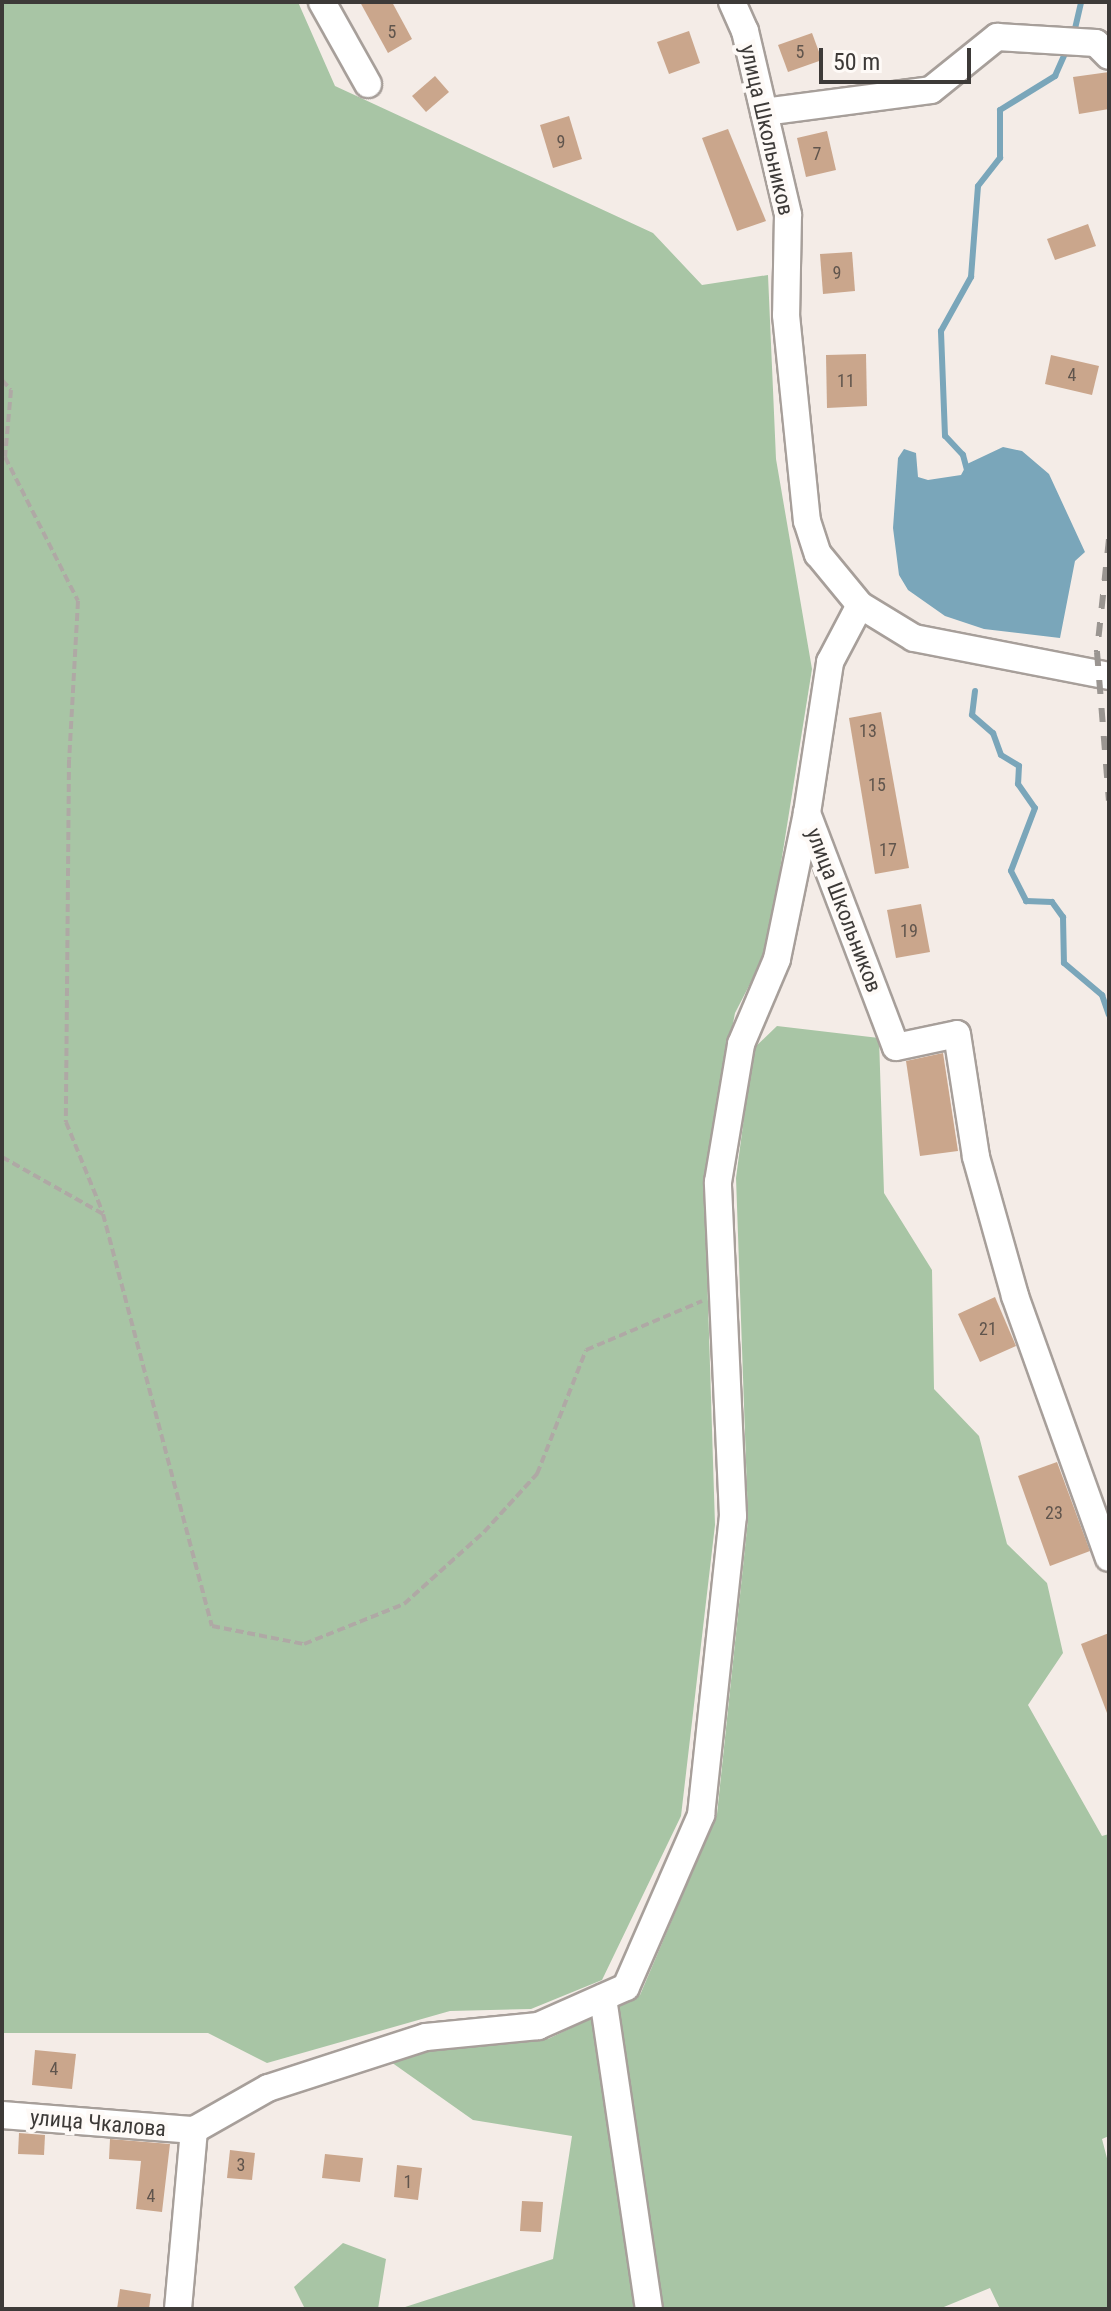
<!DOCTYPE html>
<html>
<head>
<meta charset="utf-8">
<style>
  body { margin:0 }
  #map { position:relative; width:1111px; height:2311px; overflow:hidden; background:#f4ece7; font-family:"Roboto Condensed",sans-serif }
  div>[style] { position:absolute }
  .forest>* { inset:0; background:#a8c5a5 }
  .water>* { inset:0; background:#7aa6ba }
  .stream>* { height:6px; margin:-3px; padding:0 3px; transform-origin:3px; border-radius:3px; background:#7aa6ba }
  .building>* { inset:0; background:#caa68c }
  .path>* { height:4px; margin-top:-2px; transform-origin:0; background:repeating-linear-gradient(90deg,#afa9a5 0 8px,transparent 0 12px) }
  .roads { filter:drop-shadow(2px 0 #a79f9a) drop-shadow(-2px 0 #a79f9a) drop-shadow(0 2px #a79f9a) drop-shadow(0 -2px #a79f9a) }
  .minor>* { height:26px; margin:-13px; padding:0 13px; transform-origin:13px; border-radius:13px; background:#fff }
  .rail>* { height:6px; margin-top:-3px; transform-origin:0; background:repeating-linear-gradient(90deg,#9a9591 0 14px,transparent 0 28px) }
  span { translate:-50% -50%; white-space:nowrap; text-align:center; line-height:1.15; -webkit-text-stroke:8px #fefaf7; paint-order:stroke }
  .number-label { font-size:18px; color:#60554d }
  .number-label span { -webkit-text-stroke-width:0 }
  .street-label { font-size:22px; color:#3d3a38 }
  .frame { position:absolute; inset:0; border:4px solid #3d3a38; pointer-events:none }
  .scale { position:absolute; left:819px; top:48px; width:152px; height:36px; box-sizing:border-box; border:4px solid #3d3a38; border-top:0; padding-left:10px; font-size:24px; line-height:28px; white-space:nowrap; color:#3d3a38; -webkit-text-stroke:6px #fefaf7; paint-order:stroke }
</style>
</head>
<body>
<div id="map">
  <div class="forest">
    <div style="clip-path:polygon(2px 2px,298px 2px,335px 86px,653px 233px,702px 285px,768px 275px,776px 459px,812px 669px,767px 951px,735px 1013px,704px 1175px,715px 1525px,681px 1816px,602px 1980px,531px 2009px,450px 2011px,267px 2063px,208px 2033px,2px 2033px)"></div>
    <div style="clip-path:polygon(777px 1026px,879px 1038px,884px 1193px,932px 1270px,934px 1389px,979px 1436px,1007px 1544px,1047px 1583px,1063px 1653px,1028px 1705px,1102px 1836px,1109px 1834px,1109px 2136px,1102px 2139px,1109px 2166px,1109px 2309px,1000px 2309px,990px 2288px,939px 2309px,399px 2309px,553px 2259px,572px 2136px,473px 2120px,391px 2062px,438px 2045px,548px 2039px,640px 1995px,717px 1814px,748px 1519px,736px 1178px,753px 1049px)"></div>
    <div style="clip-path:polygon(343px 2243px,386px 2259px,378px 2309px,305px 2309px,294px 2287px)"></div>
  </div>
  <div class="water">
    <div style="clip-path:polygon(1003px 447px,1022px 451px,1049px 474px,1085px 552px,1075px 561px,1060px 638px,984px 629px,945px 616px,908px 590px,899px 575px,893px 528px,898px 458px,904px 449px,916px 453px,918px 477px,928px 480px,961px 475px,967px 464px)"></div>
  </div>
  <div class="stream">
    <div style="left:1074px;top:33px;width:32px;rotate:-77deg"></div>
    <div style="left:967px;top:470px;width:16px;rotate:-105deg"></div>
    <div style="left:963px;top:455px;width:26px;rotate:-133deg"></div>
    <div style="left:945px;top:436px;width:105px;rotate:-92.2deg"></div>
    <div style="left:941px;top:331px;width:62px;rotate:-60.9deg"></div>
    <div style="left:971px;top:277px;width:91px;rotate:-85.6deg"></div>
    <div style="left:978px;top:186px;width:36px;rotate:-52deg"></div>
    <div style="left:1000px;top:158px;width:48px;rotate:-90deg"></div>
    <div style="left:1000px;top:110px;width:65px;rotate:-31.7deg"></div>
    <div style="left:1055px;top:76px;width:32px;rotate:-66deg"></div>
    <div style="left:975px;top:691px;width:24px;rotate:97deg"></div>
    <div style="left:972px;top:715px;width:28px;rotate:41deg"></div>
    <div style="left:993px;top:733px;width:23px;rotate:70deg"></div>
    <div style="left:1001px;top:755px;width:21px;rotate:31deg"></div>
    <div style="left:1019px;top:766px;width:18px;rotate:93deg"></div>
    <div style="left:1018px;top:784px;width:29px;rotate:55deg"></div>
    <div style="left:1035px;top:808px;width:67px;rotate:110.9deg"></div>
    <div style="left:1011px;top:871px;width:34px;rotate:63deg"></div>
    <div style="left:1026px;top:901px;width:26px;rotate:2deg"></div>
    <div style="left:1052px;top:902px;width:19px;rotate:54deg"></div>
    <div style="left:1063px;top:917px;width:46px;rotate:88.8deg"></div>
    <div style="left:1064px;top:963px;width:50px;rotate:40.1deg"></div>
    <div style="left:1102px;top:995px;width:21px;rotate:71deg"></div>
  </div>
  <div class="building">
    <div style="clip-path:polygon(360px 2px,392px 2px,412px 39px,388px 53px)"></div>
    <div style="clip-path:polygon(689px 31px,700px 63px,669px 74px,657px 42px)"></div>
    <div style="clip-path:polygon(812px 33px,822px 60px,788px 72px,778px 45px)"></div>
    <div style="clip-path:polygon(1109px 72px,1109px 109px,1079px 114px,1073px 77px)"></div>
    <div style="clip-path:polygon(435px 76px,449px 92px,426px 112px,412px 96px)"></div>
    <div style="clip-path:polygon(569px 116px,582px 159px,553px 168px,540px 125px)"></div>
    <div style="clip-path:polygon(728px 129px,766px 221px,737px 231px,702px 138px)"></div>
    <div style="clip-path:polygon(827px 131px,836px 170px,806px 177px,797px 138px)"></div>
    <div style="clip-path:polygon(1088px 224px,1096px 246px,1055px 260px,1047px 239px)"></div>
    <div style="clip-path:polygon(852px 252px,855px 291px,823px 294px,820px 254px)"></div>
    <div style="clip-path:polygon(866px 354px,867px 406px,827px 408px,826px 355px)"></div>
    <div style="clip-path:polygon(1051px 355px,1099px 366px,1092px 395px,1045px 384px)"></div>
    <div style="clip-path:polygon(881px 712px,909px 868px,875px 874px,849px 718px)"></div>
    <div style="clip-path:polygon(921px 904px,930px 952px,896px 958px,887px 910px)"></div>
    <div style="clip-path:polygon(943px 1053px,958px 1151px,920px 1156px,906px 1061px)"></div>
    <div style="clip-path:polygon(995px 1297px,1016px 1346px,980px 1362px,958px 1314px)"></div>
    <div style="clip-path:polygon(1057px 1462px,1090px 1551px,1050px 1566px,1018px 1476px)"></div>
    <div style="clip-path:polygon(1109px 1633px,1109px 1713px,1107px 1713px,1081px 1644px)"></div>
    <div style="clip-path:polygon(35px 2050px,76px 2054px,72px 2089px,32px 2085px)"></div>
    <div style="clip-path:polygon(19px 2133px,45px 2135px,44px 2155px,18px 2154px)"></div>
    <div style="clip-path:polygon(110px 2139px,170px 2144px,162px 2212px,136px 2209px,141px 2161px,109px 2159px)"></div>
    <div style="clip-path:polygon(230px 2150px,255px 2153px,252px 2180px,227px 2178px)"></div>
    <div style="clip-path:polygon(325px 2154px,363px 2158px,360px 2182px,322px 2178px)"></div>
    <div style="clip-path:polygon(397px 2165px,422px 2168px,418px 2200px,394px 2197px)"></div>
    <div style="clip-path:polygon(522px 2201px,543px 2202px,541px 2232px,520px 2231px)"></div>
    <div style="clip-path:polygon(120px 2289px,151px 2294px,149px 2309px,117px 2309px)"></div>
  </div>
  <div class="path">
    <div style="left:2px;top:380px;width:13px;rotate:48deg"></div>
    <div style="left:11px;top:390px;width:67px;rotate:95.1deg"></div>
    <div style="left:5px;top:457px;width:161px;rotate:63.1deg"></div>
    <div style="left:78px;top:601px;width:159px;rotate:93.2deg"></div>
    <div style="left:69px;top:760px;width:362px;rotate:90.5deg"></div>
    <div style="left:66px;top:1122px;width:98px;rotate:67.9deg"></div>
    <div style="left:2px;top:1157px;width:116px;rotate:29.4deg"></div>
    <div style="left:103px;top:1214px;width:426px;rotate:75.2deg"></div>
    <div style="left:212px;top:1626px;width:94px;rotate:11.1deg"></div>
    <div style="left:304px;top:1644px;width:108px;rotate:-21.8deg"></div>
    <div style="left:404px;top:1604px;width:108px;rotate:-42deg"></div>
    <div style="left:484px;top:1532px;width:79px;rotate:-47.6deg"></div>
    <div style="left:537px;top:1474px;width:133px;rotate:-68.4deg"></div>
    <div style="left:586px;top:1350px;width:126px;rotate:-22.9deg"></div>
  </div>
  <div class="roads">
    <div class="minor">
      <div style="left:322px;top:2px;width:94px;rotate:60.7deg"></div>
      <div style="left:732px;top:2px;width:32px;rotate:66deg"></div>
      <div style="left:745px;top:31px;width:189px;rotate:76.8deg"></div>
      <div style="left:788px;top:215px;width:100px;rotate:91.1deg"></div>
      <div style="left:786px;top:315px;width:207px;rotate:84.2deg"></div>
      <div style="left:807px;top:521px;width:35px;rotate:72deg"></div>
      <div style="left:818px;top:554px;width:66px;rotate:50.5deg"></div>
      <div style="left:860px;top:605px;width:63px;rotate:31.4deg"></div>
      <div style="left:914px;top:638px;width:199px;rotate:11deg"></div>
      <div style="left:764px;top:112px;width:168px;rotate:-7.5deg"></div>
      <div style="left:931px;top:90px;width:85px;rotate:-38.8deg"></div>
      <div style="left:997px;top:37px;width:99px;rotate:3.5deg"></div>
      <div style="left:1096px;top:43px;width:18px;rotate:45deg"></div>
      <div style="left:807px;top:813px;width:250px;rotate:69.2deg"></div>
      <div style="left:896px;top:1047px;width:62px;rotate:-12deg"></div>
      <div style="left:957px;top:1034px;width:124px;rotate:81.2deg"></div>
      <div style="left:976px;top:1157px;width:144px;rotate:74.3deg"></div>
      <div style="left:1015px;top:1296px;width:278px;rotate:70.3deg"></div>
      <div style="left:603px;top:1998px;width:314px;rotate:81.6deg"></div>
      <div style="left:2px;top:2115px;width:193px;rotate:4.5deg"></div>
      <div style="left:194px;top:2130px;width:85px;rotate:-29.6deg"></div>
      <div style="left:268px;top:2088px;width:166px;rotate:-17.9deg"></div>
      <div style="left:426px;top:2037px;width:113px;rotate:-5.6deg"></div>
      <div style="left:538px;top:2026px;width:96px;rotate:-23.9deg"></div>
      <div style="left:626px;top:1987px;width:188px;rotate:-66.4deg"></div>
      <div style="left:701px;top:1815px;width:301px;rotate:-83.9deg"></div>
      <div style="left:733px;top:1516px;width:334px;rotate:-92.6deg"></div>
      <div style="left:718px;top:1182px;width:140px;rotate:-80.5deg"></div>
      <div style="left:741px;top:1044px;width:92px;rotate:-67deg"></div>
      <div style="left:777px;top:959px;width:149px;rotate:-78.4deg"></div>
      <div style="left:807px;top:813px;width:153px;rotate:-81.3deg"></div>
      <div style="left:830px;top:662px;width:64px;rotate:-62.2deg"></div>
      <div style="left:178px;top:2309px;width:180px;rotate:-84.9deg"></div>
    </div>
  </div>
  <div class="rail">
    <div style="left:1109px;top:539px;width:114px;rotate:96.1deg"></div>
    <div style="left:1097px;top:652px;width:149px;rotate:85.4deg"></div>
  </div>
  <div class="number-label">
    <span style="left:392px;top:32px">5</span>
    <span style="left:800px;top:52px">5</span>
    <span style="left:561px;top:142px">9</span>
    <span style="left:817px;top:154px">7</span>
    <span style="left:837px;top:273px">9</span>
    <span style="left:1072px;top:375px">4</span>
    <span style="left:846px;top:381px">11</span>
    <span style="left:868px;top:731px">13</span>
    <span style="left:877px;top:785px">15</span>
    <span style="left:888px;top:850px">17</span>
    <span style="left:909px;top:931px">19</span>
    <span style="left:988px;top:1329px">21</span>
    <span style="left:1054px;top:1513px">23</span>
    <span style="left:54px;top:2069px">4</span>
    <span style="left:241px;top:2165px">3</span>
    <span style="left:408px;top:2182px">1</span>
    <span style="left:151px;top:2196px">4</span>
  </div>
  <div class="street-label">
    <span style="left:767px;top:130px;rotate:77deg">улица Школьников</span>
    <span style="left:844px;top:910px;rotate:69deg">улица Школьников</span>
    <span style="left:98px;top:2123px;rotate:5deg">улица Чкалова</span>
  </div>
  <div class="frame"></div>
  <div class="scale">50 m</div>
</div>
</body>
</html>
